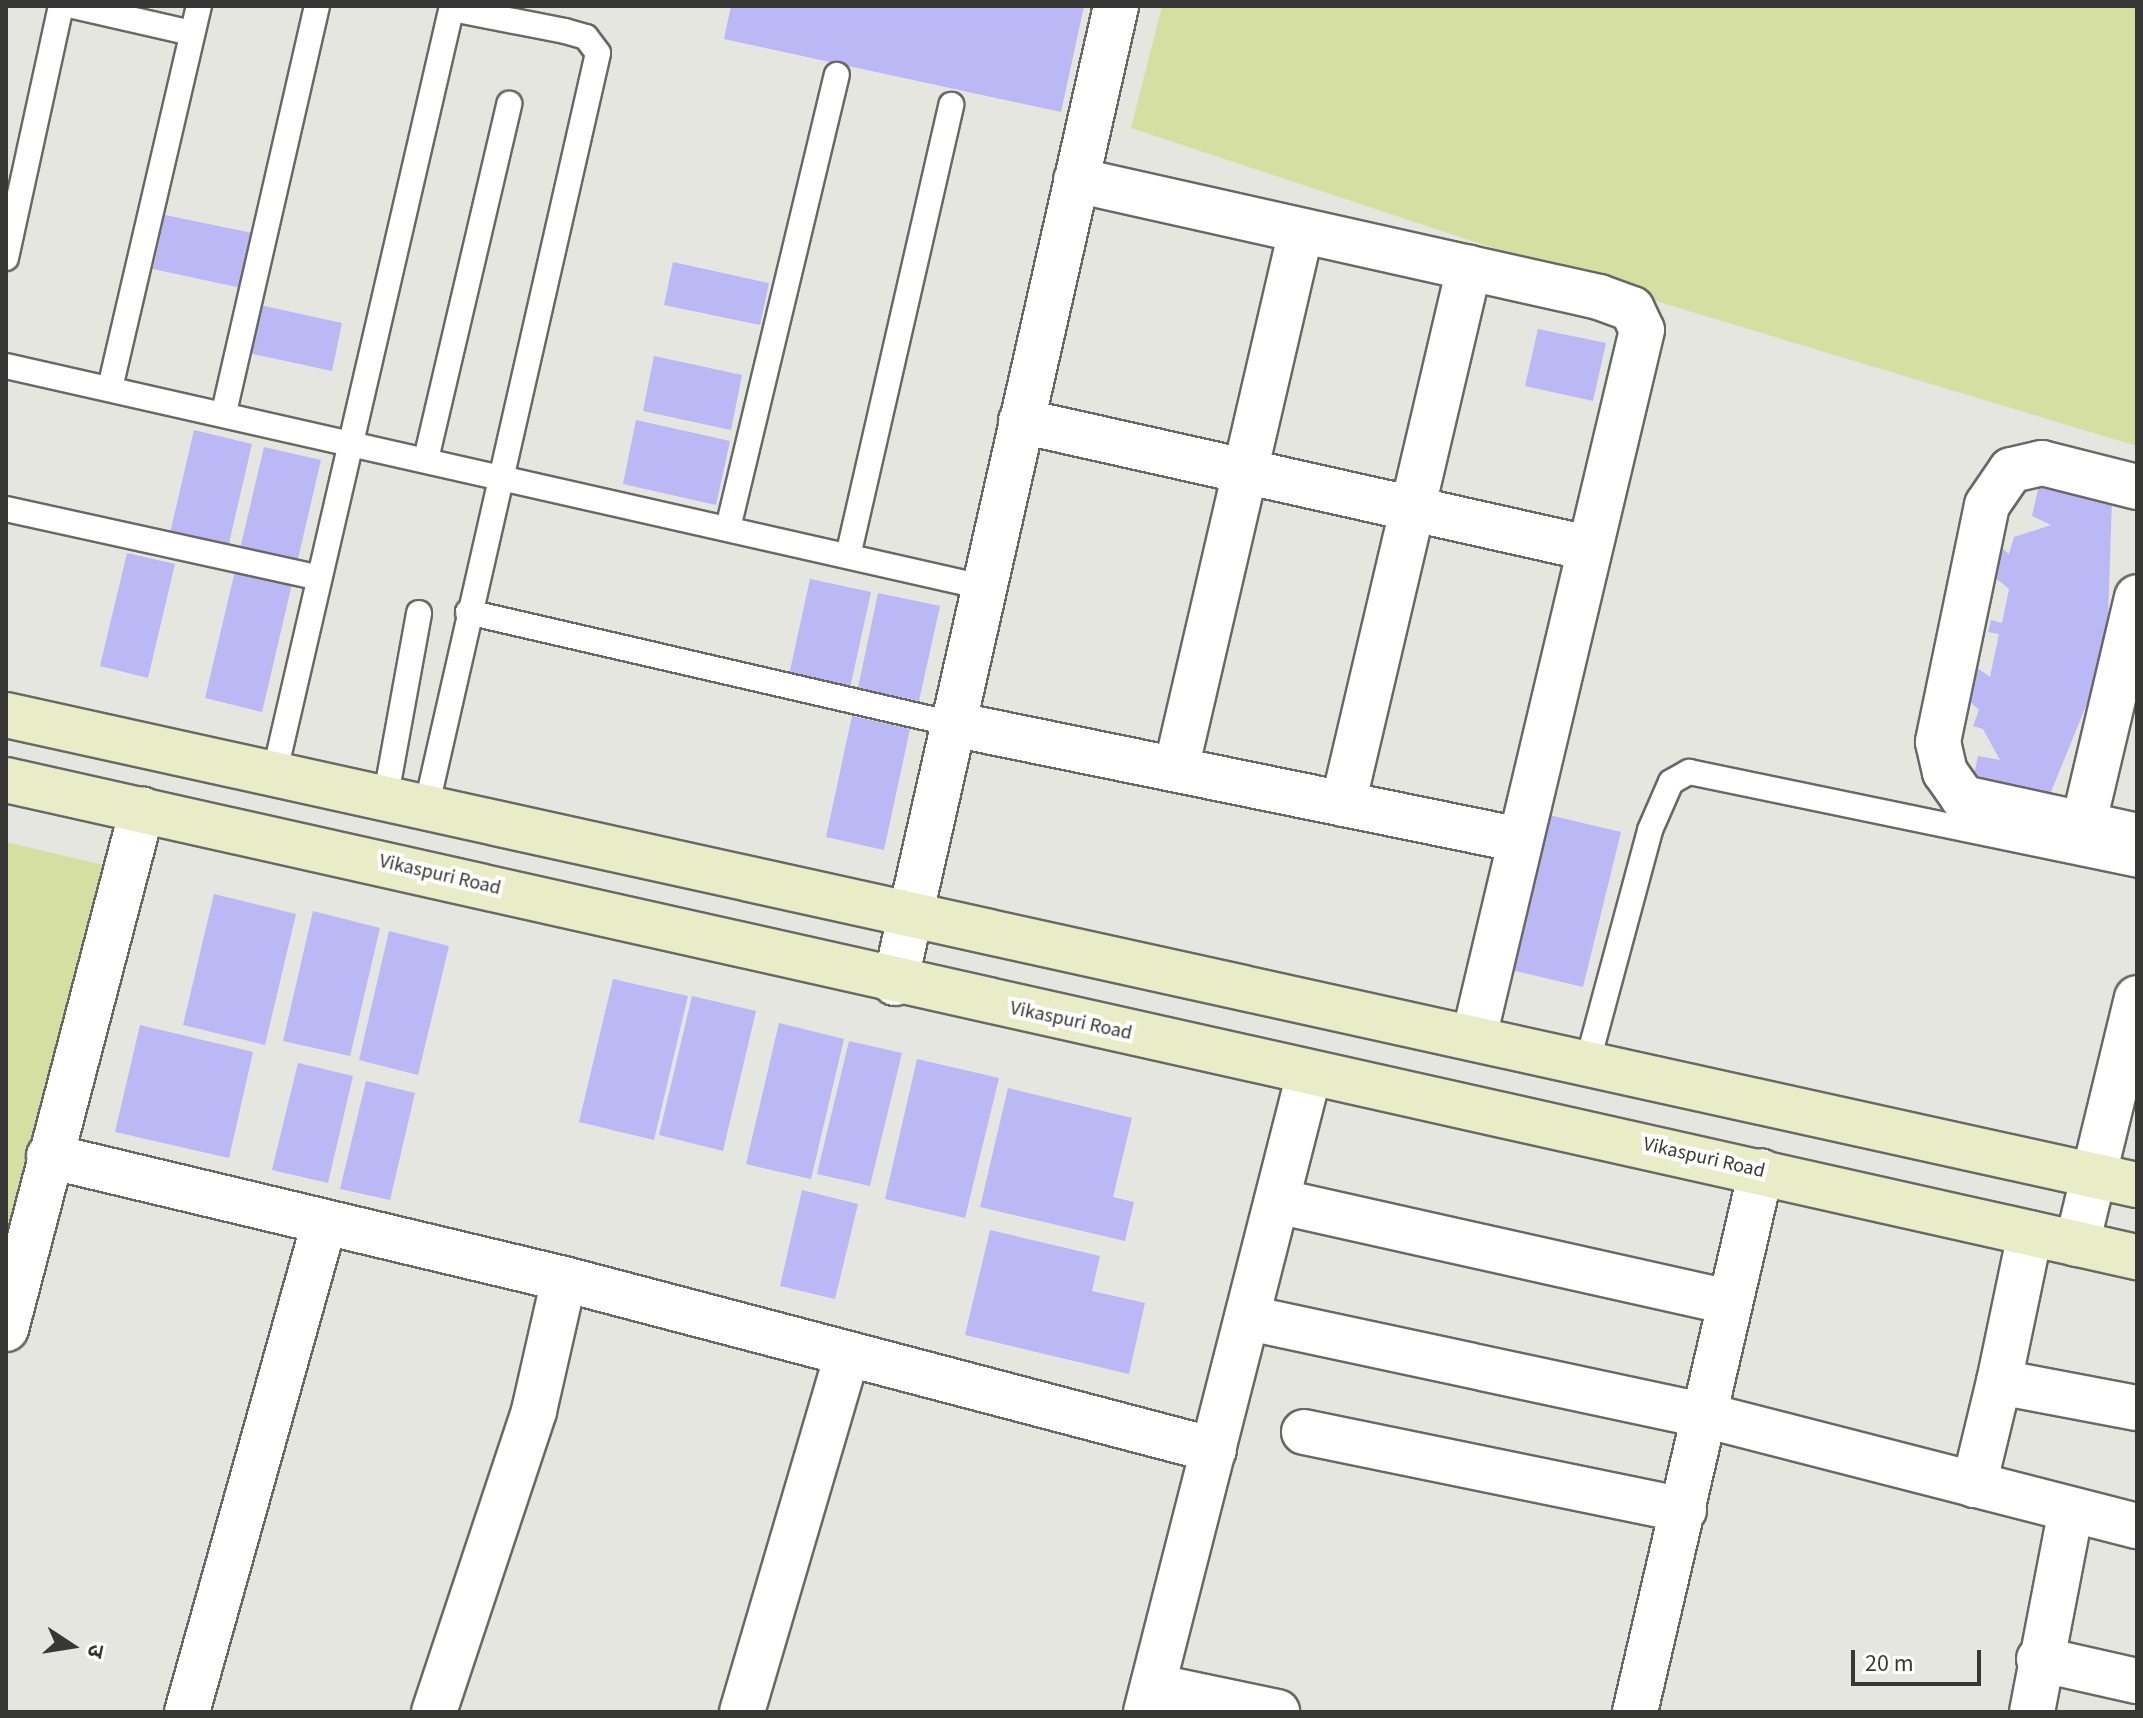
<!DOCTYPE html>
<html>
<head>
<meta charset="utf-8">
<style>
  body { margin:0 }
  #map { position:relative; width:2143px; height:1718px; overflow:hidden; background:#e4e6df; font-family:"Source Sans 3","Noto Sans Devanagari",sans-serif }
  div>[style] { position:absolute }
  .green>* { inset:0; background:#d5dfa2 }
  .building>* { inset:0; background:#bbb8f5 }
  .roads { filter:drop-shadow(2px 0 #686964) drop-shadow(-2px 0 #686964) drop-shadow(0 2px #686964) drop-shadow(0 -2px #686964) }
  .lane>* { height:24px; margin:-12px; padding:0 12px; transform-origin:12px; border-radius:12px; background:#fff }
  .street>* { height:44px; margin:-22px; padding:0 22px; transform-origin:22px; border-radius:22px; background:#fff }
  .secondary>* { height:44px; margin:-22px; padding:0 22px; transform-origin:22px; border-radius:22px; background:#e8edc7 }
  span { translate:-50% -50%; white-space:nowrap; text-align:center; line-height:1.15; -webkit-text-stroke:8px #fffffe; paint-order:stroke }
  .street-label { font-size:20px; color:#373735 }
  .frame { position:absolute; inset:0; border:8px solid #373735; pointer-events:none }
  .north { position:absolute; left:32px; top:1606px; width:80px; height:80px; -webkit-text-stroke:6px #fffffe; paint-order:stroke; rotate:102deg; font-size:22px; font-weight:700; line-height:32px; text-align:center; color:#373735 }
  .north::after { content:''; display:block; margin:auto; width:28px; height:36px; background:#373735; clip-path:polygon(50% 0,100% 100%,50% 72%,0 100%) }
  .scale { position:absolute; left:1851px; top:1650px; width:130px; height:36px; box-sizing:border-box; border:4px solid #373735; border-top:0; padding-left:10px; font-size:24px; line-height:28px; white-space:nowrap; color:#373735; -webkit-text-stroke:6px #fffffe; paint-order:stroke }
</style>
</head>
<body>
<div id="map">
  <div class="green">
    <div style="clip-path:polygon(1162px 6px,2137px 6px,2137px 446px,1629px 293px,1131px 128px)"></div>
    <div style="clip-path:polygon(6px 842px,103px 865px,6px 1307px)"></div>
  </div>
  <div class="building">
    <div style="clip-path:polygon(731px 6px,1084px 6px,1061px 112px,724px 39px)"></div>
    <div style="clip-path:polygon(165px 215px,257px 234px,246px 289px,153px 269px)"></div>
    <div style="clip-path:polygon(673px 262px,769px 283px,760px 325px,664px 305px)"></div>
    <div style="clip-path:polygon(255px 304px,342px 323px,332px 371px,244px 352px)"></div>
    <div style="clip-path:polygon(1538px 329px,1606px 343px,1593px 401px,1525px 386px)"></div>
    <div style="clip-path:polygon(654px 356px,742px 375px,731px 430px,643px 411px)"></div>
    <div style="clip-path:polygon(636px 420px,730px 441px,716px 505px,623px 484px)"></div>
    <div style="clip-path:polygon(194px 430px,252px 444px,226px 556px,168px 542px)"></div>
    <div style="clip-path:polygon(264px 447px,321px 460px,297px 563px,240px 549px)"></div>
    <div style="clip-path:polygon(2040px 481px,2112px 500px,2108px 618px,2121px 621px,2103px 698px,2090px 696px,2044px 809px,1970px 793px,1978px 756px,2000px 760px,1983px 729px,1973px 726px,1979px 710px,1966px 698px,1973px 665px,1990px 677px,1999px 634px,1988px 632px,1991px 620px,2002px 623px,2009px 589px,1993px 576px,1999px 546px,2009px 554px,2014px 537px,2051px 525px,2032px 516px)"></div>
    <div style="clip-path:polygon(127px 553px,175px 564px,148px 678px,100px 666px)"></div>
    <div style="clip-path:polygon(235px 571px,292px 584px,262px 712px,205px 698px)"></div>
    <div style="clip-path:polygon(810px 579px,871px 592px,850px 688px,789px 675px)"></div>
    <div style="clip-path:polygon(878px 593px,940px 606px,919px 701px,858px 688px)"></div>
    <div style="clip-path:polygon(852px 716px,910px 729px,884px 850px,826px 837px)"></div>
    <div style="clip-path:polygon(1549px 815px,1621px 832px,1583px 987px,1511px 970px)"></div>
    <div style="clip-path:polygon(214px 894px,296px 914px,265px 1045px,183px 1025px)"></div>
    <div style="clip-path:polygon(313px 911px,380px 928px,350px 1056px,283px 1041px)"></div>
    <div style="clip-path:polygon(389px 931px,449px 946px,418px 1075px,359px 1060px)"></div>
    <div style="clip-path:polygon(613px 979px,688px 996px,654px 1140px,579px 1122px)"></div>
    <div style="clip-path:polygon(692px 996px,756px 1011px,723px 1151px,659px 1135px)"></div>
    <div style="clip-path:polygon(779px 1023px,844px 1039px,811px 1179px,746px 1164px)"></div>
    <div style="clip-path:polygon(140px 1025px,253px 1052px,229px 1158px,115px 1132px)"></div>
    <div style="clip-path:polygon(849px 1041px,902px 1053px,870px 1186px,817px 1174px)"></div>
    <div style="clip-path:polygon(917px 1059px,999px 1078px,965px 1218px,885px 1199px)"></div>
    <div style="clip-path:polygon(298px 1063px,353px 1076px,328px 1183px,272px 1170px)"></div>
    <div style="clip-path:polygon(366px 1081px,415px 1093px,390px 1200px,340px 1189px)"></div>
    <div style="clip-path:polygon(1008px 1088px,1132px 1118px,1113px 1197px,1134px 1202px,1125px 1241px,980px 1207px)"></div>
    <div style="clip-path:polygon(802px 1190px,858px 1204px,835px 1299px,780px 1286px)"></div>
    <div style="clip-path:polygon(990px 1230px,1100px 1256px,1092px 1291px,1145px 1303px,1129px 1374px,965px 1335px)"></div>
  </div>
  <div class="roads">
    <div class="lane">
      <div style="left:73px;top:6px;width:122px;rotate:12.8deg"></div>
      <div style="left:6px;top:258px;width:258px;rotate:-77.7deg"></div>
      <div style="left:6px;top:366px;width:1002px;rotate:12.75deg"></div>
      <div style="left:110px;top:388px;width:392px;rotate:-76.9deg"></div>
      <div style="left:224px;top:412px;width:417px;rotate:-77.1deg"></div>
      <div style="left:426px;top:459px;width:365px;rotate:-76.8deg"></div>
      <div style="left:6px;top:509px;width:317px;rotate:12.4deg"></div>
      <div style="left:728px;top:528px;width:466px;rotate:-76.5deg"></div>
      <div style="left:848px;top:556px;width:463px;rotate:-77.1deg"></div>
      <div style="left:468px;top:612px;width:498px;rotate:13deg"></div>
      <div style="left:275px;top:771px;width:785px;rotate:-76.97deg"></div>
      <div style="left:386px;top:795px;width:185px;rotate:-79.7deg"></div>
      <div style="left:427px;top:804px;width:770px;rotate:-77.17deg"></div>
      <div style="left:598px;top:53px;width:20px;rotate:-127deg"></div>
      <div style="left:586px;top:37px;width:22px;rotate:-164deg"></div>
      <div style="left:565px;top:31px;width:115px;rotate:-169deg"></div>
      <div style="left:1587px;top:1064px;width:242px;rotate:-74.9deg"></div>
      <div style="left:1650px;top:830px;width:52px;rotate:-66.4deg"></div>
      <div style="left:1671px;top:782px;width:21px;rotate:-29deg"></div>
      <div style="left:1689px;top:772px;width:458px;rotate:11.7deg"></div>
    </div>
    <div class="street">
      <div style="left:1076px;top:180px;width:536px;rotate:12.61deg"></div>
      <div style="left:1599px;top:297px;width:35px;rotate:20deg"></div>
      <div style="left:1632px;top:309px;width:23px;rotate:65deg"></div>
      <div style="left:1642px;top:330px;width:727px;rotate:103.37deg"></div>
      <div style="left:1021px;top:421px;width:581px;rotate:12.63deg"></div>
      <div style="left:2137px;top:487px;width:98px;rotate:-165.8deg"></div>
      <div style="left:2042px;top:463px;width:32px;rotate:167deg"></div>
      <div style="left:2011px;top:470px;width:42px;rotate:124.4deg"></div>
      <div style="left:1987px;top:505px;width:242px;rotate:101.7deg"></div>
      <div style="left:1938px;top:742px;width:31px;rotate:77deg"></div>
      <div style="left:1945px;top:772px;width:32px;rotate:55deg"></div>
      <div style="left:1963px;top:798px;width:178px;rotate:12.3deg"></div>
      <div style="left:953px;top:724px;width:579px;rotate:11.56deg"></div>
      <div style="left:1176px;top:769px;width:552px;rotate:-76.92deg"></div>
      <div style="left:1343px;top:804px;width:551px;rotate:-76.77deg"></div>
      <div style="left:2083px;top:826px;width:235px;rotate:-76.7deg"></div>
      <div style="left:895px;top:983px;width:1002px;rotate:-77.25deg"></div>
      <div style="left:49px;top:1156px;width:529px;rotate:13.43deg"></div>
      <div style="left:564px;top:1279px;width:672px;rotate:14.74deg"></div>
      <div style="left:1277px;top:1201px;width:464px;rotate:12.6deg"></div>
      <div style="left:2077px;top:1244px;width:253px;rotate:-76.3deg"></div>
      <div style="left:1249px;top:1318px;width:469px;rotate:12.1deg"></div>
      <div style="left:1708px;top:1416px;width:443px;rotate:14.4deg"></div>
      <div style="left:6px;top:1329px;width:537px;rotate:-75.32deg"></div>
      <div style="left:1999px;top:1382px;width:152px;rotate:-78.2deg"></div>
      <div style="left:1304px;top:1432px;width:388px;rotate:11.6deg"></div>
      <div style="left:1974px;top:1485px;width:106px;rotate:-76.4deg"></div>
      <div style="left:1999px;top:1382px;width:140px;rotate:10.7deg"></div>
      <div style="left:2039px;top:1659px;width:100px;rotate:12.7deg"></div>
      <div style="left:1153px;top:1686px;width:127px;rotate:11.8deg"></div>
      <div style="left:187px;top:1712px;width:507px;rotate:-74.32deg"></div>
      <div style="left:434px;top:1712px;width:317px;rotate:-71.6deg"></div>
      <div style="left:534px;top:1411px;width:135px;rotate:-77.2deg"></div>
      <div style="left:742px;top:1712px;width:372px;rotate:-73.6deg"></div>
      <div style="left:1146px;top:1712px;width:658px;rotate:-75.67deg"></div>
      <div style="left:1635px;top:1712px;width:555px;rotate:-76.89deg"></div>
      <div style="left:2032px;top:1712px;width:206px;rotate:-79.1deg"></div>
    </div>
    <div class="secondary">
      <div style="left:6px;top:715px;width:2182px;rotate:12.44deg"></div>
      <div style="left:6px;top:780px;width:2184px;rotate:12.62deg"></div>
    </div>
  </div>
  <div class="street-label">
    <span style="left:440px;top:875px;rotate:13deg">Vikaspuri Road</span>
    <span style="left:1071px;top:1021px;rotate:12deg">Vikaspuri Road</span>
    <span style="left:1704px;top:1158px;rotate:13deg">Vikaspuri Road</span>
  </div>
  <div class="frame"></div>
  <div class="north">उ</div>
  <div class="scale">20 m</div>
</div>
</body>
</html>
